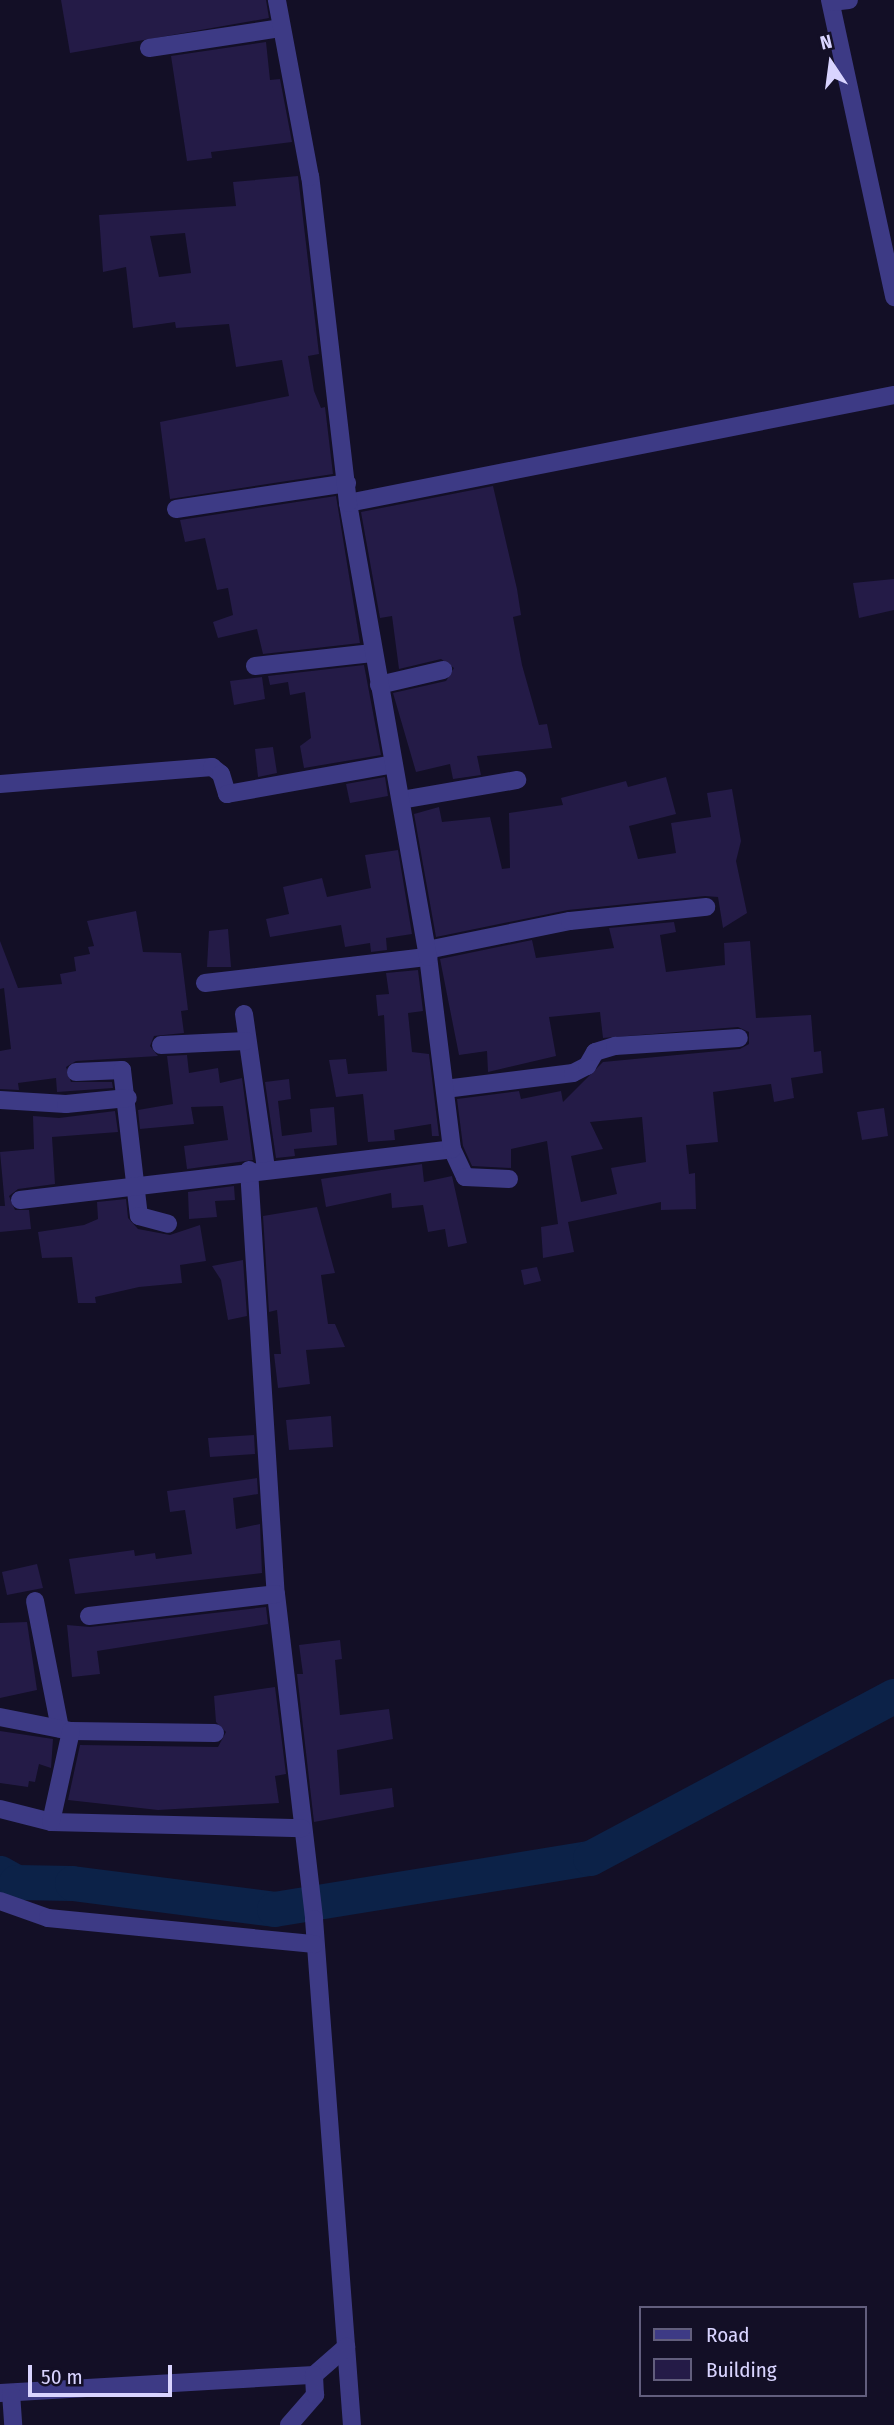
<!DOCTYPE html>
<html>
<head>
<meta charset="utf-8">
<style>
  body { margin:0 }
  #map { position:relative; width:894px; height:2425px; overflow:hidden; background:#130f26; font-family:"Fira Sans Condensed",sans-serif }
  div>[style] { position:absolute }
  .river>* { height:35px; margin:-17.5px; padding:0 17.5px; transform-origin:17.5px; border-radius:17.5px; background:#0c2248 }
  .building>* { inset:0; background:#241b47 }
  .minor>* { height:18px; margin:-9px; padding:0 9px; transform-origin:9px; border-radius:9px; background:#3d3a85 }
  span { translate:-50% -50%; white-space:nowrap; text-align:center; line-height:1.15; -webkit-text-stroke:5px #130f26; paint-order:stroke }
  .legend { position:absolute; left:639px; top:2306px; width:228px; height:91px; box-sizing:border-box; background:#130f26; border:2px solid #625e7d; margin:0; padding:9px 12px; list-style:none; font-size:21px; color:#d9d4ff }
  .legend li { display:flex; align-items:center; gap:14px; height:35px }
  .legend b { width:35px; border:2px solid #625e7d }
  .north { position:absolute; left:796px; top:28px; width:70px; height:70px; -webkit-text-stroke:5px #130f26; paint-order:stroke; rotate:347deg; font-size:19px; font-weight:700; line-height:28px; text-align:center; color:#d9d4ff }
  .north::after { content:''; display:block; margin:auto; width:24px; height:32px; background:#d9d4ff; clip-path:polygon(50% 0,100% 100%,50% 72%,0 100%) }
  .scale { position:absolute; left:28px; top:2365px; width:144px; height:32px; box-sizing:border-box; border:4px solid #d9d4ff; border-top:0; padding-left:9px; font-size:21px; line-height:24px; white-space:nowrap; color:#d9d4ff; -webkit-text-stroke:5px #130f26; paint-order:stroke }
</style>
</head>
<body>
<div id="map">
  <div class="river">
    <div style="left:0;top:1873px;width:18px;rotate:29deg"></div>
    <div style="left:16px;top:1882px;width:56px;rotate:1deg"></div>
    <div style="left:72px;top:1883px;width:204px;rotate:7.3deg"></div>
    <div style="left:274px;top:1909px;width:320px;rotate:-9.2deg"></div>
    <div style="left:590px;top:1858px;width:344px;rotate:-28.1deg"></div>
  </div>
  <div class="building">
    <div style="clip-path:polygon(61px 0,266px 0,269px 18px,70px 53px)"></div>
    <div style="clip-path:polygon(266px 42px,270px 80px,280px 79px,292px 142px,211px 152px,212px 158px,187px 161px,171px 56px)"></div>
    <div style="clip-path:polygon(evenodd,298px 176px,319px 354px,308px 356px,314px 391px,321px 408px,325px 407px,333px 474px,170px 499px,160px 422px,289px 396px,282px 360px,236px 367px,229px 324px,176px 328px,175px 322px,133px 328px,126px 267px,103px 272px,99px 215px,236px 206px,233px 182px,298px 176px,185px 233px,191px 273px,159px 277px,150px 236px,185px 233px)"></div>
    <div style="clip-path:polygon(493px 486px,517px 589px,521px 615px,513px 617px,522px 665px,539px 725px,547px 724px,552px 748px,477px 756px,481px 775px,453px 779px,450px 764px,416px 772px,393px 693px,446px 681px,454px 668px,441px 659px,399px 669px,392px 616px,380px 618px,361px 512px)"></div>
    <div style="clip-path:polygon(336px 496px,360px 643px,263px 654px,257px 629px,218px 638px,213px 622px,233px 615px,228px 588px,217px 590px,205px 538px,185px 542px,180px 520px)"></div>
    <div style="clip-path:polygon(894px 579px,894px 610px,859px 618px,853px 583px)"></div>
    <div style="clip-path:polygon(364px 665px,381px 755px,304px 768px,300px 746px,311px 738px,305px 692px,290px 695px,288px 682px,270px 685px,268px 676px)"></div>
    <div style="clip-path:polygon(262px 677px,265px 699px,234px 705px,230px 681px)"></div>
    <div style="clip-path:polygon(273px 747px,277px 773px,258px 777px,255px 749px)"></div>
    <div style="clip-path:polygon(385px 777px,388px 796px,350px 803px,346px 784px)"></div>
    <div style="clip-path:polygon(666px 777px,676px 814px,629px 826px,638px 859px,676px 853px,671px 823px,711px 817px,707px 793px,732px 789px,741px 841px,736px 861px,747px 913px,723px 928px,718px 897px,705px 896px,568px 910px,436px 937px,414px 814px,439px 807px,442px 822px,490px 817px,502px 869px,510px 868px,509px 813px,563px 805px,561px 798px,626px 781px,628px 787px)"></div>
    <div style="clip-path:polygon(398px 850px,412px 934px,386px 938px,387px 950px,371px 952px,370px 943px,345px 947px,341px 925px,270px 937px,266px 919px,289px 914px,283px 887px,322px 878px,327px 897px,371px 888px,365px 855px)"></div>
    <div style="clip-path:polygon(136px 911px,143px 952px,181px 953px,188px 1010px,181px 1011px,184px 1033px,154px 1036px,150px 1046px,158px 1056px,76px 1061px,66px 1067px,71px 1082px,112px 1082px,113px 1088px,57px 1092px,56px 1078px,18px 1083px,19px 1090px,0 1089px,0 1051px,11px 1049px,4px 988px,0 989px,0 941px,18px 988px,62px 984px,60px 974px,76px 971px,74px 957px,90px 954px,88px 947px,94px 946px,87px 921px)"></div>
    <div style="clip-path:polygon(evenodd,674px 922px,676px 932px,660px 935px,666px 972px,725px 965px,724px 943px,750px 941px,756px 1018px,811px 1015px,814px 1052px,821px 1051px,823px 1073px,791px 1078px,794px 1098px,774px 1102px,771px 1084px,713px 1092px,718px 1142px,686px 1145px,689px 1174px,695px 1173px,696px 1209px,661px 1210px,661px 1202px,568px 1222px,574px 1252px,543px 1258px,541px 1227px,558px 1224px,547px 1141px,511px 1149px,511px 1168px,472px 1166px,463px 1146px,457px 1099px,519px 1091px,521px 1099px,561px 1091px,563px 1102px,603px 1062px,740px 1049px,749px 1044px,749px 1032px,738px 1027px,603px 1038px,600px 1012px,549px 1017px,556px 1056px,488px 1072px,487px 1051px,459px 1055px,440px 959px,532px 940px,536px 958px,614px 948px,609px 928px,674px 922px,642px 1117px,646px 1162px,611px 1168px,617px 1194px,581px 1202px,571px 1156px,603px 1149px,590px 1122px,642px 1117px)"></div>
    <div style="clip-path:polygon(228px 929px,231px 967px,207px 967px,209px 931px)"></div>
    <div style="clip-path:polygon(418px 970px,423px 1011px,408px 1013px,412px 1052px,429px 1054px,439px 1136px,432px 1136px,431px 1124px,394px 1130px,395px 1140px,368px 1142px,363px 1094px,336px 1097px,329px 1060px,346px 1059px,348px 1074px,387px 1071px,384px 1015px,378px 1016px,376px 995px,389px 994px,386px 973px)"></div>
    <div style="clip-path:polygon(187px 1055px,189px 1073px,218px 1068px,220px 1083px,242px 1078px,253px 1160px,187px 1169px,184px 1146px,228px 1140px,223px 1106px,191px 1107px,194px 1124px,140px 1129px,138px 1110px,173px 1104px,167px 1056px)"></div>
    <div style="clip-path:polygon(289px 1079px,291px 1099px,278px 1101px,282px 1136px,312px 1132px,310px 1109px,334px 1107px,337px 1145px,294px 1149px,295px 1156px,276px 1158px,265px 1082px)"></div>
    <div style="clip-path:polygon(884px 1108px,888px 1136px,862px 1140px,857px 1112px)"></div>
    <div style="clip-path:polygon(115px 1111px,118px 1132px,52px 1137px,55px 1184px,18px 1189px,9px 1196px,15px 1210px,29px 1210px,31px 1229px,0 1232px,0 1206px,5px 1206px,0 1152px,34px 1149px,33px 1116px,59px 1118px)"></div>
    <div style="clip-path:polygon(422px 1164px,424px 1182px,452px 1176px,467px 1243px,448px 1247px,445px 1229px,428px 1232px,423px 1205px,392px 1208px,391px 1193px,326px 1207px,321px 1179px)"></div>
    <div style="clip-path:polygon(234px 1186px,235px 1200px,215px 1201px,217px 1217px,189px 1219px,188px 1192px)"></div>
    <div style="clip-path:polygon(126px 1199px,128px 1218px,138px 1229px,170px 1235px,200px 1225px,206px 1261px,180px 1265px,182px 1283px,139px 1287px,95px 1297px,96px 1303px,78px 1303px,72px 1257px,42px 1258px,38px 1232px,84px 1225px,98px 1219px,97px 1202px)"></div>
    <div style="clip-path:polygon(317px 1207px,335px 1273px,321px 1275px,328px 1324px,335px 1324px,345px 1347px,306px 1350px,310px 1384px,278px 1388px,274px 1354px,281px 1354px,277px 1310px,269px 1312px,263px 1216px)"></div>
    <div style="clip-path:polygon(243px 1260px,247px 1316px,228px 1320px,221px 1280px,212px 1266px)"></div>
    <div style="clip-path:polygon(537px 1267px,541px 1281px,524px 1285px,521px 1270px)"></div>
    <div style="clip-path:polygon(331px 1416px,333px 1447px,289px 1450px,286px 1420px)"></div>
    <div style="clip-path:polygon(254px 1435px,255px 1454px,210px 1457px,208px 1438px)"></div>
    <div style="clip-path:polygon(257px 1478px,258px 1494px,233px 1498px,236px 1529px,260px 1524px,262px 1573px,75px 1594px,69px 1559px,134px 1550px,135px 1556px,155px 1553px,156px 1559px,192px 1554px,185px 1510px,170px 1512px,167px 1491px)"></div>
    <div style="clip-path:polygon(37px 1564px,43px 1588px,7px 1595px,2px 1572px)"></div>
    <div style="clip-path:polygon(266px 1607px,268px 1624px,97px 1651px,100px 1674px,72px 1677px,67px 1625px,90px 1627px)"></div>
    <div style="clip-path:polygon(27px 1622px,37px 1690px,0 1698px,0 1623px)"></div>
    <div style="clip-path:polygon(340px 1640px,342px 1659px,335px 1660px,340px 1715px,389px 1709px,393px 1739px,337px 1750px,340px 1795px,392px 1788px,394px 1807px,314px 1822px,297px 1674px,303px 1674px,299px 1645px)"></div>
    <div style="clip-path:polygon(275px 1687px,286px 1774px,275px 1776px,279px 1803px,158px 1810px,68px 1800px,80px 1745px,218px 1747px,226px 1732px,216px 1722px,214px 1696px)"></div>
    <div style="clip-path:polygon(0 1731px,53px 1739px,51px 1768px,39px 1764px,35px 1782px,29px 1781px,28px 1787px,0 1783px)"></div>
  </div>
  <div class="minor">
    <div style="left:830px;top:0;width:304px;rotate:77.8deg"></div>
    <div style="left:831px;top:2px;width:18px;rotate:-6deg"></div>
    <div style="left:149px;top:48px;width:134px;rotate:-8.6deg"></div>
    <div style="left:348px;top:503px;width:557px;rotate:-11.19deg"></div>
    <div style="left:176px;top:509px;width:173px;rotate:-8.6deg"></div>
    <div style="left:255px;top:666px;width:118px;rotate:-6.3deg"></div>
    <div style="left:379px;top:685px;width:66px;rotate:-13.2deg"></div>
    <div style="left:0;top:784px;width:213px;rotate:-4.6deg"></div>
    <div style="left:212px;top:767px;width:11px;rotate:38deg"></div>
    <div style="left:221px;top:774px;width:21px;rotate:73deg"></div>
    <div style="left:227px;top:794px;width:169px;rotate:-10.2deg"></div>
    <div style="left:401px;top:800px;width:118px;rotate:-9.8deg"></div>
    <div style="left:427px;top:950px;width:146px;rotate:-11.5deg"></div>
    <div style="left:570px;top:921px;width:137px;rotate:-5.9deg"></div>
    <div style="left:205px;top:983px;width:225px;rotate:-6.7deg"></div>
    <div style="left:244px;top:1014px;width:156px;rotate:81.9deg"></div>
    <div style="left:161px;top:1045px;width:85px;rotate:-2.7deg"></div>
    <div style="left:76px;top:1072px;width:46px;rotate:-2.5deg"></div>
    <div style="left:122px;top:1070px;width:147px;rotate:83.4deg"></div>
    <div style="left:139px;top:1216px;width:30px;rotate:15deg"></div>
    <div style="left:445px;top:1089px;width:129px;rotate:-7.1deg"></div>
    <div style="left:573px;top:1073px;width:16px;rotate:-27deg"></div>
    <div style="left:587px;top:1066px;width:16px;rotate:-60deg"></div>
    <div style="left:595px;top:1052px;width:21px;rotate:-17deg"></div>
    <div style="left:615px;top:1046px;width:124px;rotate:-3.7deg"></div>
    <div style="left:0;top:1100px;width:66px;rotate:3.5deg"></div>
    <div style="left:66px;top:1104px;width:62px;rotate:-5.5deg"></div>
    <div style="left:452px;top:1149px;width:31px;rotate:65deg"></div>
    <div style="left:465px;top:1177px;width:44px;rotate:2.6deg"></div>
    <div style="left:249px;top:1170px;width:425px;rotate:86.4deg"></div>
    <div style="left:276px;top:1594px;width:327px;rotate:83.3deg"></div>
    <div style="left:314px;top:1919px;width:507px;rotate:85.71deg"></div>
    <div style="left:20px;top:1200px;width:435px;rotate:-6.7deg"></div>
    <div style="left:452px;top:1149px;width:193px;rotate:-97.1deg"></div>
    <div style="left:428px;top:957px;width:461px;rotate:-100deg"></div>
    <div style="left:348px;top:503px;width:328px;rotate:-96.6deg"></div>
    <div style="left:310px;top:177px;width:180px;rotate:-100.6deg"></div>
    <div style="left:35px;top:1601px;width:130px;rotate:78.9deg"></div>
    <div style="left:89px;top:1616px;width:188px;rotate:-6.7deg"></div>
    <div style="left:0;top:1717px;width:72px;rotate:11.2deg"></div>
    <div style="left:71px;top:1731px;width:144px;rotate:0.8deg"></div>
    <div style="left:0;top:1809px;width:53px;rotate:14.3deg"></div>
    <div style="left:51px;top:1822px;width:251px;rotate:1.4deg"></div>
    <div style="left:51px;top:1822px;width:93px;rotate:-77.6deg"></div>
    <div style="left:0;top:1901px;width:51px;rotate:19.5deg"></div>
    <div style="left:48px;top:1918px;width:268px;rotate:5.6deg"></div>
    <div style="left:0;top:2393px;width:315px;rotate:-3.3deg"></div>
    <div style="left:314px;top:2375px;width:43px;rotate:-41.2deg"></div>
    <div style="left:11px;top:2393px;width:32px;rotate:86deg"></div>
    <div style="left:289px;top:2425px;width:40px;rotate:-49deg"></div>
    <div style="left:315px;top:2395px;width:20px;rotate:-93deg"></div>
  </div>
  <ul class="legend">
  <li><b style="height:9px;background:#3d3a85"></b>Road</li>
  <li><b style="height:19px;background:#241b47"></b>Building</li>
  </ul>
  <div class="north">N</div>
  <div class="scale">50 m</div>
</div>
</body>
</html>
